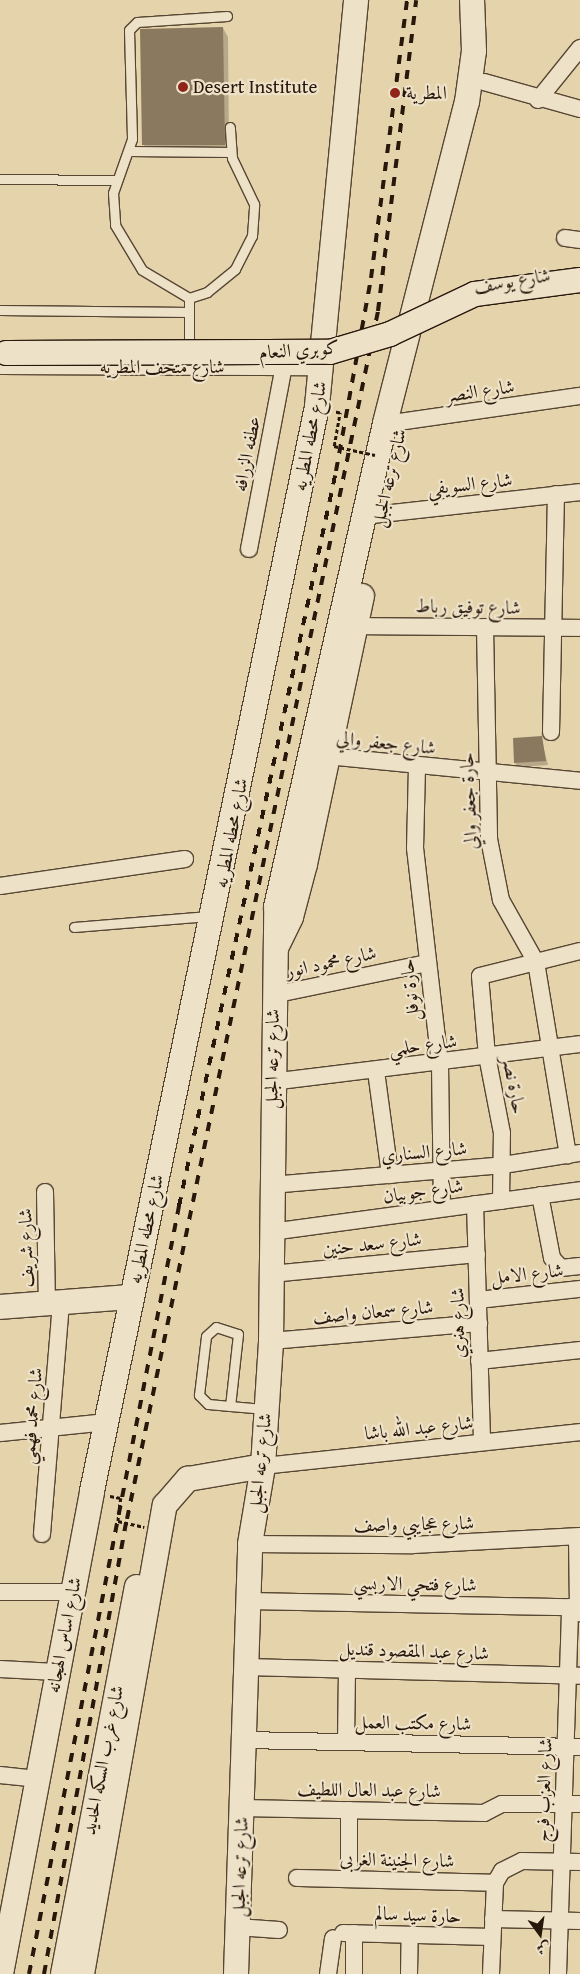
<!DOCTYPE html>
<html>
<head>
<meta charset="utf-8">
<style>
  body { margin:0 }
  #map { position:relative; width:580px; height:1974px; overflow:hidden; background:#e4d3ab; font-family:"Gentium Book Plus",Amiri,serif }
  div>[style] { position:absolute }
  .shadow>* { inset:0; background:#0003 }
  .building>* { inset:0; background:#8a795e }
  .path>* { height:2.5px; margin-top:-1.25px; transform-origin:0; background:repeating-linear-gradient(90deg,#28170b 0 4px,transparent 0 6.5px) }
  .roads { filter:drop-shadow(1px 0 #574633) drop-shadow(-1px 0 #574633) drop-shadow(0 1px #574633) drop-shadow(0 -1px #574633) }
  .lane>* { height:9px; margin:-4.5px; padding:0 4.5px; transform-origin:4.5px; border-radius:4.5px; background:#ede2c8 }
  .street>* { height:16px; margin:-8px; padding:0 8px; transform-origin:8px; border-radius:8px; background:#ede2c8 }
  .secondary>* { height:24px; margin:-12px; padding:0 12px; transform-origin:12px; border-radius:12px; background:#ede2c8 }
  .rail>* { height:4px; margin-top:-2px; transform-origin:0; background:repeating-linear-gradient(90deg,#28170b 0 9px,transparent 0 18px) }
  .path-bridge>* { height:2.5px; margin-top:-1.25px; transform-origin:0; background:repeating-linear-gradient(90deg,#28170b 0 4px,transparent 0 6.5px) }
  .bridges { filter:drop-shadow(1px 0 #28170b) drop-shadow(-1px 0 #28170b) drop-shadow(0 1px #28170b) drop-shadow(0 -1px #28170b) }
  .secondary-bridge>* { height:24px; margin:-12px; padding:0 12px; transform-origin:12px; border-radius:12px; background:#ede2c8 }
  .dots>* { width:14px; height:14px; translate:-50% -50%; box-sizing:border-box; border:2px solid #ede2c8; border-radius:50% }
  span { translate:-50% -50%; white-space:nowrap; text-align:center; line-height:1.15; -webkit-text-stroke:4.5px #ede2c8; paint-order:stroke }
  .poi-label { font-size:19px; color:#28170b }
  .left { translate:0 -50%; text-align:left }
  .street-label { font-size:19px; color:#28170b }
  .north { position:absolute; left:515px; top:1909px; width:50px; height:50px; -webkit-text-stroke:4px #ede2c8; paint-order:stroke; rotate:166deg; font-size:14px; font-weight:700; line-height:20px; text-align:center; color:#28170b }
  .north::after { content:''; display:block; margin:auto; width:18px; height:22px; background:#28170b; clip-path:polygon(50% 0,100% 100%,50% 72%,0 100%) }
</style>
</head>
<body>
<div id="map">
  <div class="shadow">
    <div style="clip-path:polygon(223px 28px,228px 37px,229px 154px,149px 153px,144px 145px)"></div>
    <div style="clip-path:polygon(541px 738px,548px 765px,518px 767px,515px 763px)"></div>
  </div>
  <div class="building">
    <div style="clip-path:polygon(223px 27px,225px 145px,142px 145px,140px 29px)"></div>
    <div style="clip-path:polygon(542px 736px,546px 761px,514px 763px,513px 738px)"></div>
  </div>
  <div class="path">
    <div style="left:334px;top:446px;width:34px;rotate:-80deg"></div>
    <div style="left:340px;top:413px;width:5px;rotate:-169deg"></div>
    <div style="left:110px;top:1496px;width:11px;rotate:10deg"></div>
    <div style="left:121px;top:1498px;width:23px;rotate:97deg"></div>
  </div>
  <div class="roads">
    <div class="lane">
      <div style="left:227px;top:16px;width:90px;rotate:176.2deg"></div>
      <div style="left:137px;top:22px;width:11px;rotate:135deg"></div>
      <div style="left:129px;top:30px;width:109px;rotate:88.4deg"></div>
      <div style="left:132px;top:139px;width:57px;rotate:109.4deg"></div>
      <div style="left:113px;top:193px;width:32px;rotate:86deg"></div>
      <div style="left:115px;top:225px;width:52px;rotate:59deg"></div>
      <div style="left:142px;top:270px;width:55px;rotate:30.8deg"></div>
      <div style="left:189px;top:298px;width:19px;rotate:-18deg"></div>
      <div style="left:207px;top:292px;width:36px;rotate:-39deg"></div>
      <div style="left:235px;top:269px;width:37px;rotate:-63deg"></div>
      <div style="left:252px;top:236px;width:32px;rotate:-86deg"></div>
      <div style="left:254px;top:204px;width:51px;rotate:-115.6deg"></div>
      <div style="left:232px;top:158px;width:31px;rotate:-94deg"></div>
      <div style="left:130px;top:151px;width:100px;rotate:0.6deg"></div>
      <div style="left:0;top:179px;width:116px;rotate:0.5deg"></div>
      <div style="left:0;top:310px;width:189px;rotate:0.6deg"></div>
      <div style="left:189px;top:351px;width:53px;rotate:-90deg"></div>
      <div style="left:74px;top:927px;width:135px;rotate:-4.7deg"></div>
      <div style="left:216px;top:1327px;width:23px;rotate:18deg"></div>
      <div style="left:238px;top:1334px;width:72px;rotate:96.3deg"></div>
      <div style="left:230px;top:1406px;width:22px;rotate:-175deg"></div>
      <div style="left:208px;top:1404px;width:13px;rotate:-135deg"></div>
      <div style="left:199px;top:1395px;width:59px;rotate:-83.2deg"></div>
      <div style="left:206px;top:1336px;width:13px;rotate:-42deg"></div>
      <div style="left:230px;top:1406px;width:36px;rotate:5deg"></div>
    </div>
    <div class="street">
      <div style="left:484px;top:82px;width:100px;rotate:15.7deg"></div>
      <div style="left:538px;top:100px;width:67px;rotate:-51.1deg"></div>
      <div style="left:565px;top:238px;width:15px;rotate:8deg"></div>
      <div style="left:0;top:366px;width:323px;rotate:0.2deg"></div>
      <div style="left:385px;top:424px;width:197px;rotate:-8.2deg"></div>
      <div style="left:364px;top:516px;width:217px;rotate:-6.3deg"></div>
      <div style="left:249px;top:549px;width:186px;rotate:-79.2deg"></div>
      <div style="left:355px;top:626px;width:225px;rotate:0.5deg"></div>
      <div style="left:485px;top:627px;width:212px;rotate:88.9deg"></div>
      <div style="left:489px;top:839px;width:62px;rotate:78.9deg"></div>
      <div style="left:501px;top:900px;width:71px;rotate:60.6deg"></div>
      <div style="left:536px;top:962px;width:196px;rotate:80.6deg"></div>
      <div style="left:551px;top:732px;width:238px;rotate:-88.8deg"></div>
      <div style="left:317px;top:755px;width:264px;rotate:5.6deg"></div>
      <div style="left:417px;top:767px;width:81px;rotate:91.4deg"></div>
      <div style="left:415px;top:848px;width:217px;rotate:83.4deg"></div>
      <div style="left:440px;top:1064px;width:144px;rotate:89.2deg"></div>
      <div style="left:0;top:886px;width:187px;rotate:-8.3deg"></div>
      <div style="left:273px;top:995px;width:157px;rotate:-11.7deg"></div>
      <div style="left:376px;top:1071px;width:105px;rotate:82.3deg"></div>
      <div style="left:271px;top:1082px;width:311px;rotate:-7deg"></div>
      <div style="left:271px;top:1185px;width:233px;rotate:-4.9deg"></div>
      <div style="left:503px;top:1165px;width:78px;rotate:-8.9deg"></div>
      <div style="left:45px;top:1192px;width:111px;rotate:89deg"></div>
      <div style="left:540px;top:1195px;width:64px;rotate:79.2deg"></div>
      <div style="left:552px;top:1258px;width:13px;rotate:48deg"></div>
      <div style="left:561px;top:1268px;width:19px;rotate:-6deg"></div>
      <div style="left:501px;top:1201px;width:68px;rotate:-89.2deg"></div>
      <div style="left:502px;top:1133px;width:78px;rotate:-101deg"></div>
      <div style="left:487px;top:1056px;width:80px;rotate:-95deg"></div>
      <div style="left:480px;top:976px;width:103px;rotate:-14deg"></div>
      <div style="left:475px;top:1204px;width:238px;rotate:88.3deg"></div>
      <div style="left:271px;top:1232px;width:312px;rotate:-7.7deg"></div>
      <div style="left:271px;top:1274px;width:207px;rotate:-5.5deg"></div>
      <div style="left:478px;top:1300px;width:103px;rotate:-6.2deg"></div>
      <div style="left:271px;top:1341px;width:209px;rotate:-4.9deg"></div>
      <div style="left:479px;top:1361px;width:102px;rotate:-6.2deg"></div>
      <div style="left:0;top:1433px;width:107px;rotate:-5.9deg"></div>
      <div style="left:263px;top:1466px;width:319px;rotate:-6.1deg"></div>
      <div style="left:42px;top:1534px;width:233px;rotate:-85.3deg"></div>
      <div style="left:577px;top:1537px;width:74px;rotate:89.2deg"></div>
      <div style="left:250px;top:1544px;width:163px;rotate:0.4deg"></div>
      <div style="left:413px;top:1545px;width:167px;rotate:-3.1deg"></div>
      <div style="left:0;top:1592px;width:72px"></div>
      <div style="left:248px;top:1601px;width:322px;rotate:1.1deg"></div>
      <div style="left:570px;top:1607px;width:11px;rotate:34deg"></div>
      <div style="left:246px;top:1667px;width:334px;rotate:1.5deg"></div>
      <div style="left:0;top:1669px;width:56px;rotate:3.1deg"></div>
      <div style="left:245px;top:1740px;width:335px;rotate:1.2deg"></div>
      <div style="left:346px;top:1742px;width:73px;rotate:-89.2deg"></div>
      <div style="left:0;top:1775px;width:37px;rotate:6deg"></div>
      <div style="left:242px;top:1808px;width:242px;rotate:1.2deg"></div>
      <div style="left:484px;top:1813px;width:20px;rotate:-27deg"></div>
      <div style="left:502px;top:1804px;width:78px"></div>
      <div style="left:349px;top:1810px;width:69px;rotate:90deg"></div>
      <div style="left:297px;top:1878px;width:198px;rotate:1.4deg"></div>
      <div style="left:493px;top:1919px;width:87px;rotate:1.3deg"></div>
      <div style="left:237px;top:1927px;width:42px;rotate:4.1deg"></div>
      <div style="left:343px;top:1933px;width:149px;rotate:1.5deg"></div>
      <div style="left:328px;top:1974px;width:36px;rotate:-82deg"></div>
      <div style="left:354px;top:1974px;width:41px;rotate:-90deg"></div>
      <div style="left:409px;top:1974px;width:39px;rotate:-89deg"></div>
      <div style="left:491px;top:1974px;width:91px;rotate:-87.5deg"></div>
      <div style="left:495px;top:1883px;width:14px;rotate:-60deg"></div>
      <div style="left:502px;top:1871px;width:22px;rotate:-27deg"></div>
      <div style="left:522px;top:1861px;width:58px;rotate:1deg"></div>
      <div style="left:558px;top:1974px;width:367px;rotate:-88.1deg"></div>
    </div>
    <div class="secondary">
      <div style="left:277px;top:946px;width:32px;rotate:-64deg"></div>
      <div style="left:291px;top:917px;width:55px;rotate:-75.2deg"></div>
      <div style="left:305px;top:864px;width:274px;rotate:-78deg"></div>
      <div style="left:0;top:1307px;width:131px;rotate:-4.4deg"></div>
      <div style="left:1px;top:1974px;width:491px;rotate:-79.3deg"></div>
      <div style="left:92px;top:1491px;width:1108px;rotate:-78.28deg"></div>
      <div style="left:317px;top:406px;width:408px;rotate:-84.5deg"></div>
      <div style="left:63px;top:1974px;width:394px;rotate:-79.2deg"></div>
      <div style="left:82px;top:1974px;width:476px;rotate:-80deg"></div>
      <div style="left:165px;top:1505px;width:35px;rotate:-49deg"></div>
      <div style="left:188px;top:1479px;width:76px;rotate:-9.8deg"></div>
      <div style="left:236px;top:1974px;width:430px;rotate:-88.1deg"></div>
      <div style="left:250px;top:1544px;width:79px;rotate:-80.5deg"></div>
      <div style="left:263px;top:1466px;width:125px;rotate:-86.3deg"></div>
      <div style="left:271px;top:1341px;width:434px;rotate:-89.3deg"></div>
      <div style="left:276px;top:907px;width:496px;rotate:-77.3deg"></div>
      <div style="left:385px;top:423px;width:331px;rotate:-75.7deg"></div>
      <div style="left:467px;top:102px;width:51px;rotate:-82.2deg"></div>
      <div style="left:474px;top:51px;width:51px;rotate:-92.2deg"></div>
    </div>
  </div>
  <div class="rail">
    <div style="left:29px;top:1974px;width:783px;rotate:-78.95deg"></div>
    <div style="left:179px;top:1206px;width:752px;rotate:-77.94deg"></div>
    <div style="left:336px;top:471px;width:196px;rotate:-79.7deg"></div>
    <div style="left:371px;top:278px;width:280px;rotate:-82.6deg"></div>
    <div style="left:44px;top:1974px;width:463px;rotate:-79.7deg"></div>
    <div style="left:127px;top:1519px;width:1234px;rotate:-78.26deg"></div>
    <div style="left:378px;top:311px;width:313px;rotate:-83deg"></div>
  </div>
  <div class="path-bridge">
    <div style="left:334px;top:446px;width:42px;rotate:12.4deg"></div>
    <div style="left:118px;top:1521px;width:27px;rotate:13deg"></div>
  </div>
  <div class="bridges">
    <div class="secondary-bridge">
      <div style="left:6px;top:353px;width:324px;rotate:-0.2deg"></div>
      <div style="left:330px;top:352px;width:63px;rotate:-16.7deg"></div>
      <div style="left:390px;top:334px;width:94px;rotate:-25.2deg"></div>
      <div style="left:475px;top:294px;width:106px;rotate:-7.6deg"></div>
    </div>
  </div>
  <div class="dots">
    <div style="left:183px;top:87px;background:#8f2418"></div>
    <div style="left:395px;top:93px;background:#8f2418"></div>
  </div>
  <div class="poi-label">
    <span class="left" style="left:193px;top:87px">Desert Institute</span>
    <span class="left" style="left:406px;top:93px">المطرية</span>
  </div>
  <div class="street-label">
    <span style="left:512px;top:281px;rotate:-9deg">شارع يوسف</span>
    <span style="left:299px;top:350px;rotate:-4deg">كوبري النعام</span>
    <span style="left:162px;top:367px">شارع متحف المطريه</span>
    <span style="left:480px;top:391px;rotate:-8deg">شارع النصر</span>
    <span style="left:310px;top:436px;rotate:-79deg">شارع محطه المطريه</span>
    <span style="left:247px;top:454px;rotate:-79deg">عطفه الزرافه</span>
    <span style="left:389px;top:478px;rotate:-77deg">شارع ترعه الجبل</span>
    <span style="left:470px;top:484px;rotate:-6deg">شارع السويفي</span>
    <span style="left:468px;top:607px;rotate:1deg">شارع توفيق رباط</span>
    <span style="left:386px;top:743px;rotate:6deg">شارع جعفر والي</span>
    <span style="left:469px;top:801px;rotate:-93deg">حارة جعفر والي</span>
    <span style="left:231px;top:833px;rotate:-79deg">شارع محطه المطريه</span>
    <span style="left:331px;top:962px;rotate:-12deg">شارع محمود انور</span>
    <span style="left:410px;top:990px;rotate:-96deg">حارة نوفل</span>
    <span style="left:423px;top:1045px;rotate:-7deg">شارع حلمي</span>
    <span style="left:272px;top:1059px;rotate:-89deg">شارع ترعه الجبل</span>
    <span style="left:514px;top:1085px;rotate:79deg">حارة نصر</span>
    <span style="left:424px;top:1152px;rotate:-5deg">شارع السناري</span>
    <span style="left:423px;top:1191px;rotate:-8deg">شارع جوبيان</span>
    <span style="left:146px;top:1229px;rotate:-78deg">شارع محطه المطريه</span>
    <span style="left:372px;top:1244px;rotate:-6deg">شارع سعد حنين</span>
    <span style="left:26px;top:1248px;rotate:-91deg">شارع شريف</span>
    <span style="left:527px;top:1274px;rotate:-6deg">شارع الامل</span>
    <span style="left:373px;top:1312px;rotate:-5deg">شارع سمعان واصف</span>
    <span style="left:458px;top:1323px;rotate:-91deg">شارع هنري</span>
    <span style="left:32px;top:1416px;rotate:-85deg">شارع محمد فهمي</span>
    <span style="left:419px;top:1428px;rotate:-6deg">شارع عبد الله باشا</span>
    <span style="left:260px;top:1463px;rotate:-84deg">شارع ترعه الجبل</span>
    <span style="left:414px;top:1524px;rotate:-1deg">شارع عجايبي واصف</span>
    <span style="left:415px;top:1584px;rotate:1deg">شارع فتحي الاربسي</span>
    <span style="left:64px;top:1635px;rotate:-79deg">شارع اساس الهجانه</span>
    <span style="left:414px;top:1651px;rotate:2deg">شارع عبد المقصود قنديل</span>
    <span style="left:413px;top:1723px;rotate:1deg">شارع مكتب العمل</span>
    <span style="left:103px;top:1760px;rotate:-79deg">شارع غرب السكه الحديد</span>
    <span style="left:369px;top:1790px;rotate:1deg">شارع عبد العال اللطيف</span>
    <span style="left:544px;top:1790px;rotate:-88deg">شارع العزب فرج</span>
    <span style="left:397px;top:1860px;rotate:1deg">شارع الجنينة الغربى</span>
    <span style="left:240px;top:1867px;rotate:-88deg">شارع ترعه الجبل</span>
    <span style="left:418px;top:1915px;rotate:2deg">حارة سيد سالم</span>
  </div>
  <div class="north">ش</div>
</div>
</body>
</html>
